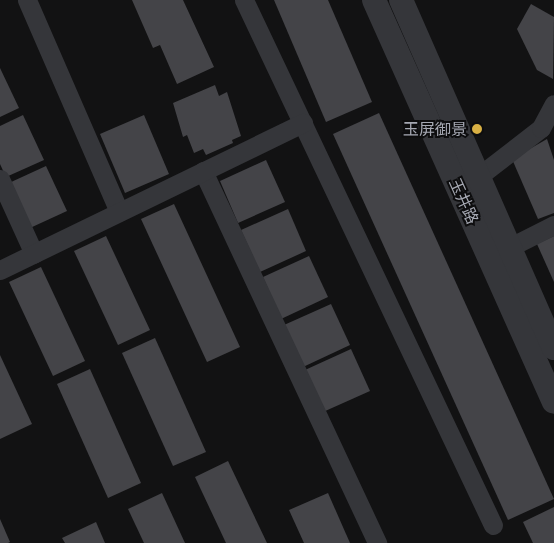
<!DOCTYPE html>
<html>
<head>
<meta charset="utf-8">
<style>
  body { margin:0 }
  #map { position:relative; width:554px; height:543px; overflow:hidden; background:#121213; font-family:"Asap Condensed","Noto Sans SC",sans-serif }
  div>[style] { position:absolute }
  .building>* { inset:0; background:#444448 }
  .minor>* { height:19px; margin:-9.5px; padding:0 9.5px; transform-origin:9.5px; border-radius:9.5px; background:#35363a }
  .tertiary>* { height:24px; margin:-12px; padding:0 12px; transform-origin:12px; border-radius:12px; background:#35363a }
  .dots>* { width:14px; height:14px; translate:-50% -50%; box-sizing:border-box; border:2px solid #0d0d0e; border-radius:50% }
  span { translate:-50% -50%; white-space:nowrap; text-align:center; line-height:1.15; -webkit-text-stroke:4px #0d0d0e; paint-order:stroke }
  .poi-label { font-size:16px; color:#a5a8b2 }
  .right { translate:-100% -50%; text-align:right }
  .street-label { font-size:16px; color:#a5a8b2 }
</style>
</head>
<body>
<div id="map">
  <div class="building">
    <div style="clip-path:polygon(132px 0,183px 0,214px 67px,177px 84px,160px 45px,153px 48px)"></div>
    <div style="clip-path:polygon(274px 0,328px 0,372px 102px,326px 122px)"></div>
    <div style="clip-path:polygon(531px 4px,554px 17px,553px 79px,537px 70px,517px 29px)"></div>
    <div style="clip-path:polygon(0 68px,19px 108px,0 117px)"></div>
    <div style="clip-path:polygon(215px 85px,219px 96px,227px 92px,241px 136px,232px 140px,233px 143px,206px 155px,203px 149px,194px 153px,187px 135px,183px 137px,173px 103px)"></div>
    <div style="clip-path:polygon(379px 113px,554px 499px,508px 520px,333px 134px)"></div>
    <div style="clip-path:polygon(23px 115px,44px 160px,6px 177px,0 164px,0 126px)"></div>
    <div style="clip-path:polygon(144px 115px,169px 174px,125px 193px,100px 134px)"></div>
    <div style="clip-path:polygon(547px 139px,554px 160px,554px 213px,538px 219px,512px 159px)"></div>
    <div style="clip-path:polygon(266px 160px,285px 202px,238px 223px,220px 181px)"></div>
    <div style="clip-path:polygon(46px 166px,67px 211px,30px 228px,9px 183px)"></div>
    <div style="clip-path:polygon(174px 204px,240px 347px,207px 362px,141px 219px)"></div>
    <div style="clip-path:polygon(288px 209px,306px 251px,260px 272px,241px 230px)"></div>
    <div style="clip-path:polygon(106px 236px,150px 330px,118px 345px,74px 251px)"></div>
    <div style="clip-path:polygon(554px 236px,554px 282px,537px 244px)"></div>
    <div style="clip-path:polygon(309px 256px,328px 297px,281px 319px,263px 277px)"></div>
    <div style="clip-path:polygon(41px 267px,85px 361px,53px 376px,9px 282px)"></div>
    <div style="clip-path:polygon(331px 304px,350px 345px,303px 367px,284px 325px)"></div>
    <div style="clip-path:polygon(155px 338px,206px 452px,173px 466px,122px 353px)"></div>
    <div style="clip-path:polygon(351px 349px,370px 391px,323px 412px,305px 370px)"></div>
    <div style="clip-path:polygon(0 355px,32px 424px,0 439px)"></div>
    <div style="clip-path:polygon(90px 369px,141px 483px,108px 498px,57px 384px)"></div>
    <div style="clip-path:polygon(228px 461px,267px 543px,226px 543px,195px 477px)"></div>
    <div style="clip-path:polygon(162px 493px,185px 543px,144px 543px,128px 509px)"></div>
    <div style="clip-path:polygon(328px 493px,350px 543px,304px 543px,289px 510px)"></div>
    <div style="clip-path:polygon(554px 507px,554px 543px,533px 543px,523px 522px)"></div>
    <div style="clip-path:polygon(0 519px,10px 542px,8px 543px,0 543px)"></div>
    <div style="clip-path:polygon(96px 522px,105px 543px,65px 543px,62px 538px)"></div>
  </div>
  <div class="minor">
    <div style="left:27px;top:0;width:231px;rotate:66.5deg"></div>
    <div style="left:244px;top:0;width:581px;rotate:64.63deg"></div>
    <div style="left:203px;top:171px;width:411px;rotate:64.9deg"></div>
    <div style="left:479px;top:176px;width:78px;rotate:-37.7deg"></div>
    <div style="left:541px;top:128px;width:27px;rotate:-62deg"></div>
    <div style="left:0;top:179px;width:82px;rotate:65.6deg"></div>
    <div style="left:510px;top:247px;width:49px;rotate:-26.6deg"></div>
    <div style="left:0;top:270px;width:337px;rotate:-25.9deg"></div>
  </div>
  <div class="tertiary">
    <div style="left:374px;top:0;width:440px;rotate:65.9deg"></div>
    <div style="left:401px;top:0;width:380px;rotate:66.3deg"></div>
  </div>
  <div class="dots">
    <div style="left:477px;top:129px;background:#d9b044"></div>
  </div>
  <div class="poi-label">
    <span class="right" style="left:467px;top:129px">玉屏御景</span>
  </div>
  <div class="street-label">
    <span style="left:464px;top:201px;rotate:66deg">玉井路</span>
  </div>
</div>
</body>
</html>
